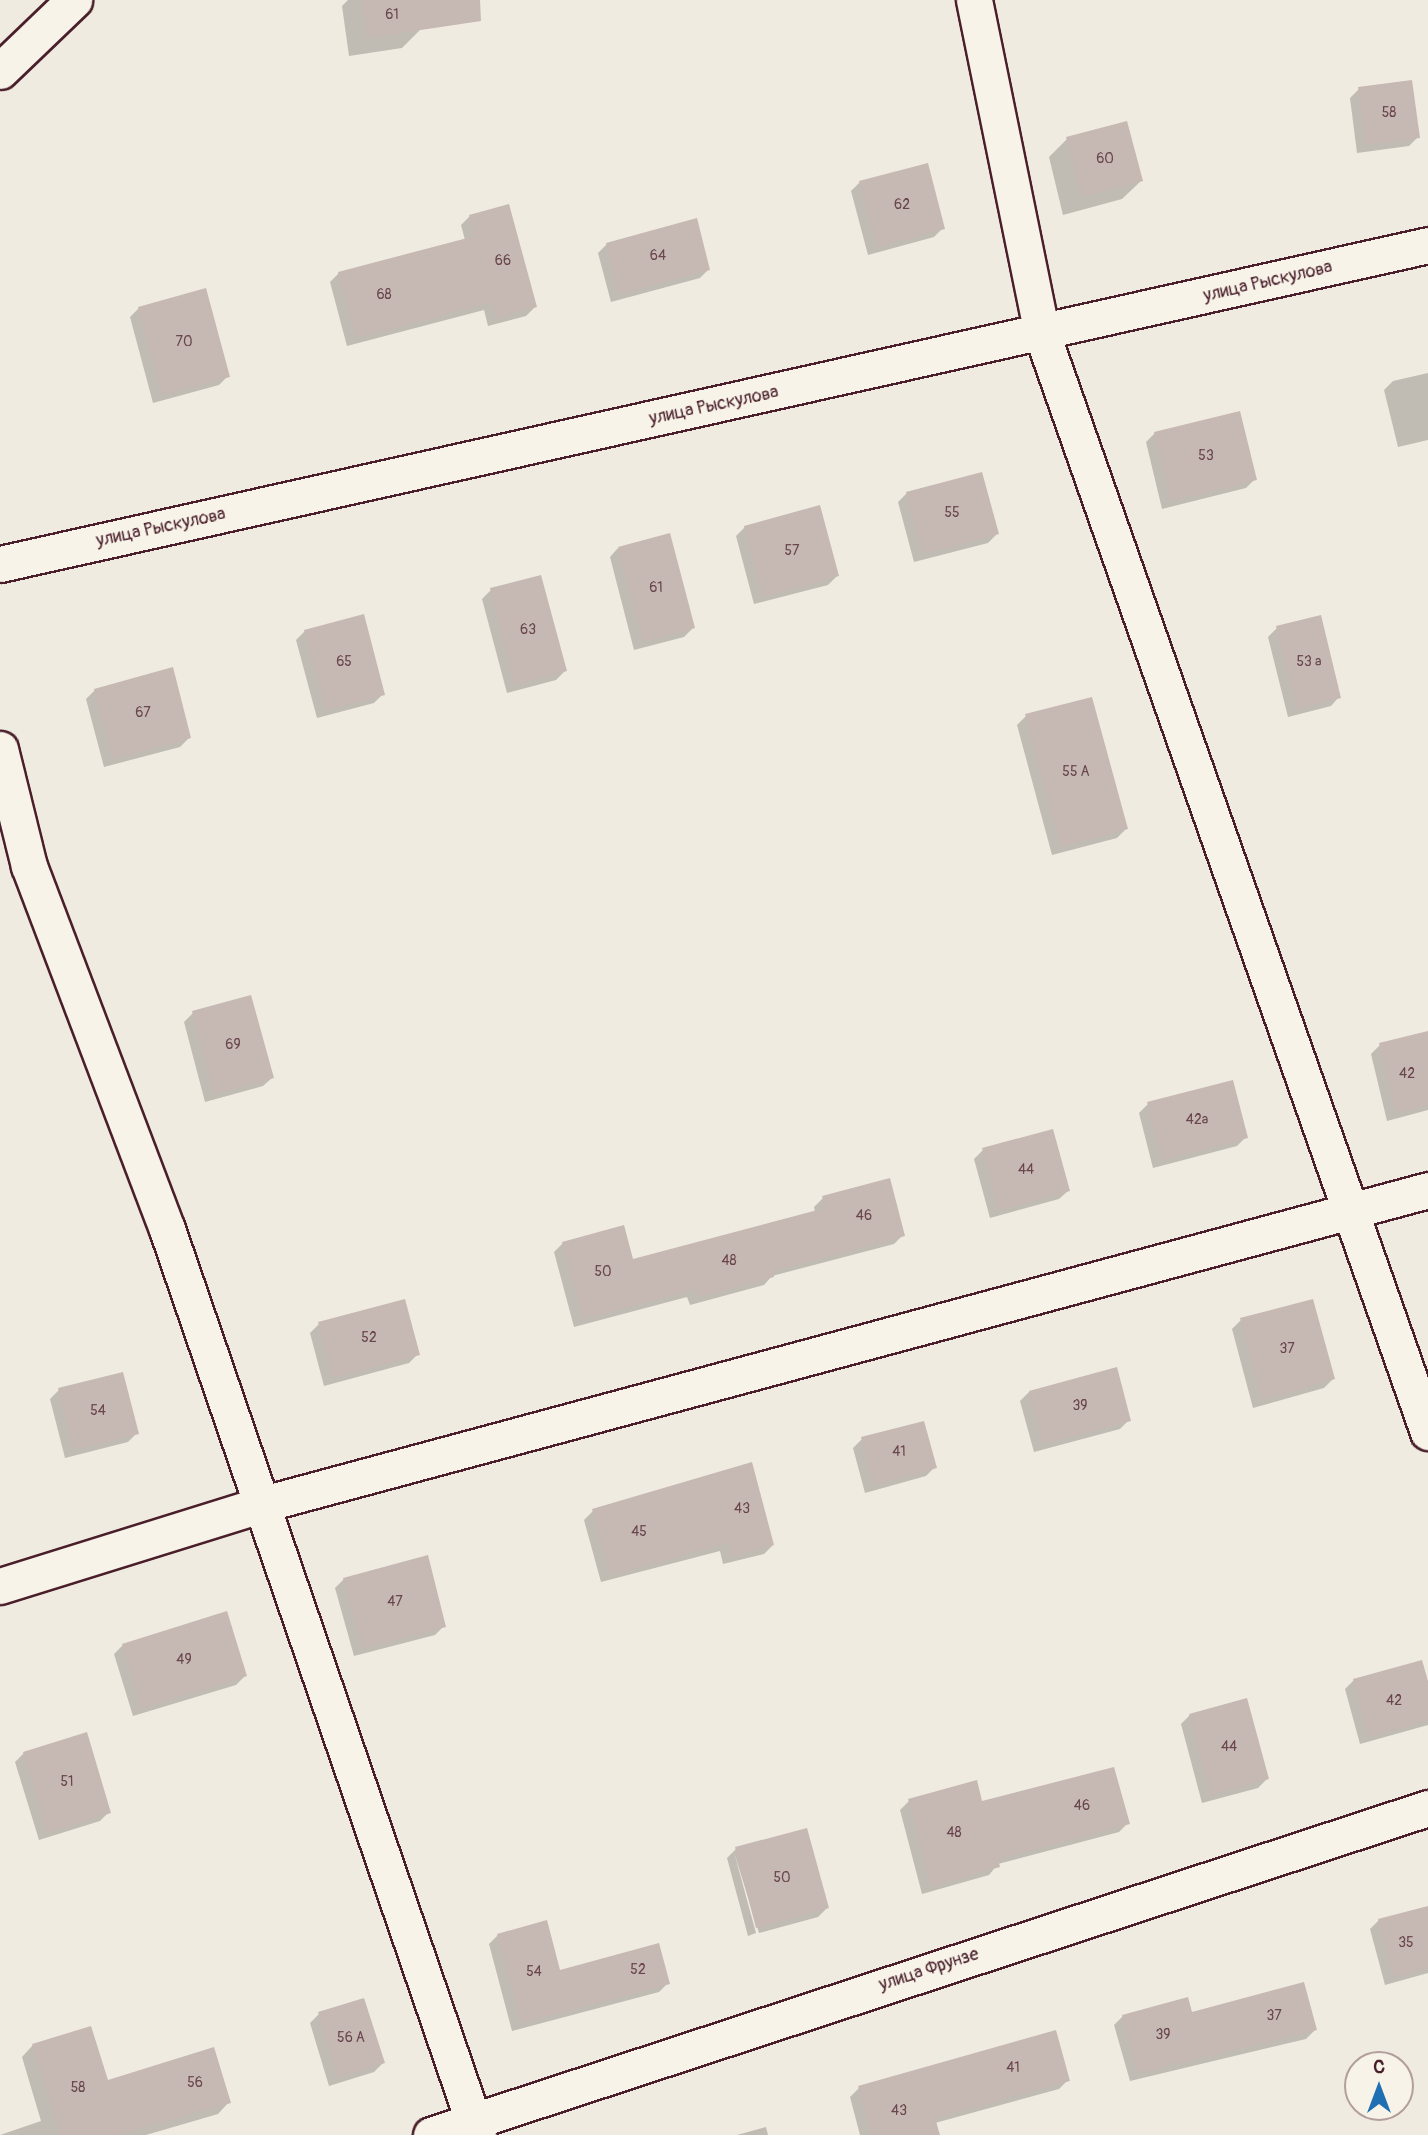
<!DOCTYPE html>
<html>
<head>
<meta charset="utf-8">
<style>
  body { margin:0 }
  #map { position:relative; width:1428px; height:2135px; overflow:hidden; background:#f0ebe0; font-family:Pangolin,sans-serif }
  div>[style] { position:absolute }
  .shadow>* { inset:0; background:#0003 }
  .building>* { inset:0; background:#c6b8b3 }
  .roads { filter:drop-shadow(2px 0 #4a1f2b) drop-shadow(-2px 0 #4a1f2b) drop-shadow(0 2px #4a1f2b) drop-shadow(0 -2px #4a1f2b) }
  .minor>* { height:35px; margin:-17.5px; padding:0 17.5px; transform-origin:17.5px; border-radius:17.5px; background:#f7f3e8 }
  span { translate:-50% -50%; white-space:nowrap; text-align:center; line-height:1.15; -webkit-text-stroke:5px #f7f3e8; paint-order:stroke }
  .number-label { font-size:14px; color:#69454d }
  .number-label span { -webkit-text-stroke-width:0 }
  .street-label { font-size:18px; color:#4a1f2b }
  .north { position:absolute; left:1344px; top:2051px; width:70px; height:70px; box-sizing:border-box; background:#f7f3e8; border:2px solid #b29e9c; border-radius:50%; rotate:0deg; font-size:19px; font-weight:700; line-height:28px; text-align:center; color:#4a1f2b }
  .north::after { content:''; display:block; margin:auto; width:24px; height:32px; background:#1f6fb2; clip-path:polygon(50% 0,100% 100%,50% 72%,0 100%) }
</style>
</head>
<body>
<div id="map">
  <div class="shadow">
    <div style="clip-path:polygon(348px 0,417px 0,421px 29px,402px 48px,349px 56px,342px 6px)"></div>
    <div style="clip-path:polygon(1359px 89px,1418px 137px,1409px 146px,1357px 153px,1350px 98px)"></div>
    <div style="clip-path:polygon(1067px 139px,1141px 181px,1122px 199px,1063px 215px,1049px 157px)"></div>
    <div style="clip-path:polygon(860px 182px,943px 228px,934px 237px,868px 255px,851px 191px)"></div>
    <div style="clip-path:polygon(470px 216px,535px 307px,526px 316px,488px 326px,484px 310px,347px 346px,330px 282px,339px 273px,465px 240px,461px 225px)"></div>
    <div style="clip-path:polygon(607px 244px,709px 269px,700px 278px,611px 302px,598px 253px)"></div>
    <div style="clip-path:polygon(139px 308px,228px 376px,219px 385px,153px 403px,130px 317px)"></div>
    <div style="clip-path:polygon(1428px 373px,1428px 440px,1398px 447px,1384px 390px,1393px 381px)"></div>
    <div style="clip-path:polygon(1155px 433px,1255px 479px,1246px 488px,1162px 509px,1146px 442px)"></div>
    <div style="clip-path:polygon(907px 493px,997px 534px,988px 543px,914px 562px,898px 502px)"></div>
    <div style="clip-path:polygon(745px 527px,837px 576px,828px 585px,754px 604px,736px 536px)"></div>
    <div style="clip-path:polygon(618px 548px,693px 628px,684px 637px,634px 650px,610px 557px)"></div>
    <div style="clip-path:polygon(491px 590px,565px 671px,556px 680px,507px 693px,482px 599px)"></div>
    <div style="clip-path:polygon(1277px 628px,1339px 697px,1331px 706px,1288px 717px,1268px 637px)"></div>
    <div style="clip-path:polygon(305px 631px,383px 694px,374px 703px,317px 718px,296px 640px)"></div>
    <div style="clip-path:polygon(95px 690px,189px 738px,180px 747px,104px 767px,86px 699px)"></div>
    <div style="clip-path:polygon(1026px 716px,1126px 829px,1117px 838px,1052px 855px,1017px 725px)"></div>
    <div style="clip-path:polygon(193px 1013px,272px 1078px,263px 1086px,205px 1102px,184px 1022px)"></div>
    <div style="clip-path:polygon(1428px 1033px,1428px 1110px,1387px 1121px,1371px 1054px,1380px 1045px)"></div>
    <div style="clip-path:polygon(1148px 1104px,1246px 1137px,1237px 1146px,1153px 1168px,1139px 1113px)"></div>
    <div style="clip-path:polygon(983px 1150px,1068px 1191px,1059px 1199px,990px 1218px,974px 1159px)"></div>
    <div style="clip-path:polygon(823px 1198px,903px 1235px,894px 1244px,772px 1276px,764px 1285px,690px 1305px,687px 1297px,574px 1327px,554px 1252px,563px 1243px,632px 1261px,815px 1212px,814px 1207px)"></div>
    <div style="clip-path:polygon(1312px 1301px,1333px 1379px,1324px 1388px,1253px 1408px,1232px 1329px,1241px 1320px)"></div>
    <div style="clip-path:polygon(319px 1324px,418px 1354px,409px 1363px,324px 1386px,310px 1333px)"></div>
    <div style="clip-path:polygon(59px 1390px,137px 1433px,128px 1442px,65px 1458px,50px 1399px)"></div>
    <div style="clip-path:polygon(1029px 1392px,1129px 1420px,1120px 1429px,1034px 1452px,1020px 1401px)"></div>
    <div style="clip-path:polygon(862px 1439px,935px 1467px,926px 1476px,865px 1493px,853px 1448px)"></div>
    <div style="clip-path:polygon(593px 1511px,773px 1545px,764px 1554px,723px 1564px,720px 1551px,601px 1582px,584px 1520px)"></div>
    <div style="clip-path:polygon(344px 1579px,444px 1626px,435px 1635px,354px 1656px,335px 1588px)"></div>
    <div style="clip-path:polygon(123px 1645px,245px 1676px,236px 1685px,133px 1716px,114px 1654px)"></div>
    <div style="clip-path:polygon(1354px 1680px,1428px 1688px,1428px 1725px,1360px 1744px,1345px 1689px)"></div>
    <div style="clip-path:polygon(1190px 1715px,1267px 1779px,1258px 1788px,1202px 1803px,1181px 1724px)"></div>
    <div style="clip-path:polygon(24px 1753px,109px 1812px,100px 1821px,39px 1840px,15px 1762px)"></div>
    <div style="clip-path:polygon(909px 1801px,981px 1803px,1128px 1823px,1119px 1832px,998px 1864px,989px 1875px,922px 1894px,900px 1810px)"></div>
    <div style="clip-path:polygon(736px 1849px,827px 1908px,818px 1917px,759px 1933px,734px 1852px,756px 1933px,748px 1936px,727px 1858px)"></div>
    <div style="clip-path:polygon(1428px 1908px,1428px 1973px,1385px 1985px,1370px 1929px,1379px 1920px)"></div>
    <div style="clip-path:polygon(498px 1935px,559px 1972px,668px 1983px,659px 1992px,512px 2031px,489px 1944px)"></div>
    <div style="clip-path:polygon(319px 2014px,383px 2063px,374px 2072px,329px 2086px,310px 2023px)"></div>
    <div style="clip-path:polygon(1191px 2014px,1315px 2030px,1306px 2039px,1130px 2081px,1114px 2025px,1123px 2016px)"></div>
    <div style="clip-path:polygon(33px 2045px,107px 2082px,229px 2102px,218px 2114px,146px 2135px,0 2135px,41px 2121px,22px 2057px)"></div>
    <div style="clip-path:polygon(1068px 2080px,1059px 2089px,935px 2123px,938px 2135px,860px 2135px,850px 2097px,859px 2088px)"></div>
    <div style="clip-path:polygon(766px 2127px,768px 2135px,737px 2135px)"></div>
  </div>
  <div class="building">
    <div style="clip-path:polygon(362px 0,480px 0,481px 21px,367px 38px)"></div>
    <div style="clip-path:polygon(1412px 80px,1420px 138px,1366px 145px,1358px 87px)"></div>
    <div style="clip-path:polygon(1127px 121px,1143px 181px,1082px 197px,1066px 137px)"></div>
    <div style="clip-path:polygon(928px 163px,945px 229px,877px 247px,859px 181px)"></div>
    <div style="clip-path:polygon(509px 204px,537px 307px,497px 318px,492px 302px,356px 338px,338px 272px,475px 236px,469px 215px)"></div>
    <div style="clip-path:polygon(697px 218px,710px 270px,619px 294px,606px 243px)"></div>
    <div style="clip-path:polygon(206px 288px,230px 377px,162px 395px,138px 307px)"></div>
    <div style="clip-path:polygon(1240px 411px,1257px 480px,1171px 501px,1154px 432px)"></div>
    <div style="clip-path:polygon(982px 472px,999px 534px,923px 554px,906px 492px)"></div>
    <div style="clip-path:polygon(820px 505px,839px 576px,763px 597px,744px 526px)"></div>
    <div style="clip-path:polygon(670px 533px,695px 628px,643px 642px,618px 547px)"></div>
    <div style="clip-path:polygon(541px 575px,567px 671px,515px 685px,490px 588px)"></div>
    <div style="clip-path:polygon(364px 614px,385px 695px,326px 710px,304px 630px)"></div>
    <div style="clip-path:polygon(1321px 615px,1341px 698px,1297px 709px,1276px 626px)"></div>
    <div style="clip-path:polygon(173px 667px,191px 738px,113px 759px,94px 689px)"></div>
    <div style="clip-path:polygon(1092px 697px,1128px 829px,1061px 847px,1025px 714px)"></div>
    <div style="clip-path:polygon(251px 995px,274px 1078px,214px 1094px,192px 1011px)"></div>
    <div style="clip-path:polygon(1428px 1031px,1428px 1105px,1396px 1113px,1379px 1043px)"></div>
    <div style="clip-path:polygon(1233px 1080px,1248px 1138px,1162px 1160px,1147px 1102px)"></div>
    <div style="clip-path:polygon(1053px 1129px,1070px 1191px,999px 1210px,982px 1148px)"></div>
    <div style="clip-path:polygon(890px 1178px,905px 1236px,773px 1271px,774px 1277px,698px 1297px,696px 1289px,583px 1319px,562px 1242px,624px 1225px,633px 1259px,825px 1208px,822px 1196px)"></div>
    <div style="clip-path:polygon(405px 1299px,420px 1355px,333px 1378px,318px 1322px)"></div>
    <div style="clip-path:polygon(1313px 1299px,1335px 1379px,1262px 1400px,1240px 1318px)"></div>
    <div style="clip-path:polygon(1117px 1367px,1131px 1421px,1043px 1444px,1029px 1391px)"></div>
    <div style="clip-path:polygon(123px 1372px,139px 1434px,74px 1450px,58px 1388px)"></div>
    <div style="clip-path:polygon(924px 1421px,937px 1468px,874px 1485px,861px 1437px)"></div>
    <div style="clip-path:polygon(752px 1462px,774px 1545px,732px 1556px,728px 1543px,610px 1575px,592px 1509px)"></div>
    <div style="clip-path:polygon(428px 1555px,446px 1627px,363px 1648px,343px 1578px)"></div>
    <div style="clip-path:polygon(227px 1611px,247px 1676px,142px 1709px,122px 1644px)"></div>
    <div style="clip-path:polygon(1422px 1660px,1428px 1681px,1428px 1720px,1369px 1737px,1353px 1679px)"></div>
    <div style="clip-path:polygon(1247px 1698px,1269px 1779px,1211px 1795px,1189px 1714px)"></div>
    <div style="clip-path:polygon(87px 1732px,111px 1813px,47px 1832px,23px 1752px)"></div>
    <div style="clip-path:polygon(1114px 1767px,1130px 1824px,998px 1859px,1000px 1867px,931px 1886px,908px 1799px,977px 1780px,982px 1801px)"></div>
    <div style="clip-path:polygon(807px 1828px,829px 1908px,756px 1928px,735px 1847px)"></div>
    <div style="clip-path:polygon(1428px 1906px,1428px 1968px,1394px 1977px,1378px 1919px)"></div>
    <div style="clip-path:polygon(547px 1920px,560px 1970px,659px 1943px,670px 1984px,521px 2023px,497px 1934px)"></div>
    <div style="clip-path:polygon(1304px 1982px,1317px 2030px,1138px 2073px,1122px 2015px,1188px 1997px,1192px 2012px)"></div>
    <div style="clip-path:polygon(364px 1998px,385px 2063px,338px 2078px,318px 2012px)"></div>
    <div style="clip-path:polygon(91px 2026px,108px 2080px,214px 2047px,231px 2103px,117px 2135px,60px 2135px,32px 2044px)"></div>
    <div style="clip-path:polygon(1056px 2030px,1070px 2081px,935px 2118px,940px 2135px,871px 2135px,858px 2086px)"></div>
  </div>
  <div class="roads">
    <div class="minor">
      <div style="left:974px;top:0;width:341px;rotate:78.5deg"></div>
      <div style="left:1042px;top:334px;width:1164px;rotate:70.63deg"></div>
      <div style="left:0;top:71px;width:103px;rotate:-43.8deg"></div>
      <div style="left:0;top:564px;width:1463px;rotate:-12.59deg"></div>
      <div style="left:0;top:749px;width:121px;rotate:76.1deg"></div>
      <div style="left:29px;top:866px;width:388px;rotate:69.2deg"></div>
      <div style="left:167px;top:1229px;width:958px;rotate:71.05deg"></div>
      <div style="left:0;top:1586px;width:275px;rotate:-17.3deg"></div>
      <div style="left:263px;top:1504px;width:1207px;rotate:-15.08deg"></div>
      <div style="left:431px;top:2135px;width:1049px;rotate:-18.16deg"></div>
    </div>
  </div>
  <div class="number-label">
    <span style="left:392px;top:15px">61</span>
    <span style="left:1389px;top:113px">58</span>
    <span style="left:1105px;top:159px">60</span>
    <span style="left:902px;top:205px">62</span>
    <span style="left:658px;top:256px">64</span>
    <span style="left:503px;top:261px">66</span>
    <span style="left:384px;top:295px">68</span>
    <span style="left:184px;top:342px">70</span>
    <span style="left:1206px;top:456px">53</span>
    <span style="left:952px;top:513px">55</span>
    <span style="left:792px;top:551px">57</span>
    <span style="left:656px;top:588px">61</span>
    <span style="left:528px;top:630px">63</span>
    <span style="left:344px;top:662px">65</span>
    <span style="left:1309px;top:662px">53 a</span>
    <span style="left:143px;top:713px">67</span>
    <span style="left:1076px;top:772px">55 А</span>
    <span style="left:233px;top:1045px">69</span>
    <span style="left:1407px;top:1074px">42</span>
    <span style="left:1197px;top:1120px">42а</span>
    <span style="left:1026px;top:1170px">44</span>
    <span style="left:864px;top:1216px">46</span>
    <span style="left:729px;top:1261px">48</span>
    <span style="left:603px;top:1272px">50</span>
    <span style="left:369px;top:1338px">52</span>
    <span style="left:1287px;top:1349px">37</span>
    <span style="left:1080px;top:1406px">39</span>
    <span style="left:98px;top:1411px">54</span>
    <span style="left:899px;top:1452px">41</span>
    <span style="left:742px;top:1509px">43</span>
    <span style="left:639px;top:1532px">45</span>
    <span style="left:395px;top:1602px">47</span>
    <span style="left:184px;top:1660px">49</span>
    <span style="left:1394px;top:1701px">42</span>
    <span style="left:1229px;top:1747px">44</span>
    <span style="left:67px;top:1782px">51</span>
    <span style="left:1082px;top:1806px">46</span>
    <span style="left:954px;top:1833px">48</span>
    <span style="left:782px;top:1878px">50</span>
    <span style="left:1406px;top:1943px">35</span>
    <span style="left:638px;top:1970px">52</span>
    <span style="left:534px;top:1972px">54</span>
    <span style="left:1274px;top:2016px">37</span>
    <span style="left:1163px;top:2035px">39</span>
    <span style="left:351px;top:2038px">56 А</span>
    <span style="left:1013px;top:2068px">41</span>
    <span style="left:195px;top:2083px">56</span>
    <span style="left:78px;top:2088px">58</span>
    <span style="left:899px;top:2111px">43</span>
  </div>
  <div class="street-label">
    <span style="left:1268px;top:282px;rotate:-13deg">улица Рыскулова</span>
    <span style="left:714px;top:406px;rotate:-12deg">улица Рыскулова</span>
    <span style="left:161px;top:528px;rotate:-12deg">улица Рыскулова</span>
    <span style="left:929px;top:1970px;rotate:-18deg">улица Фрунзе</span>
  </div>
  <div class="north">С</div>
</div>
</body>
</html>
